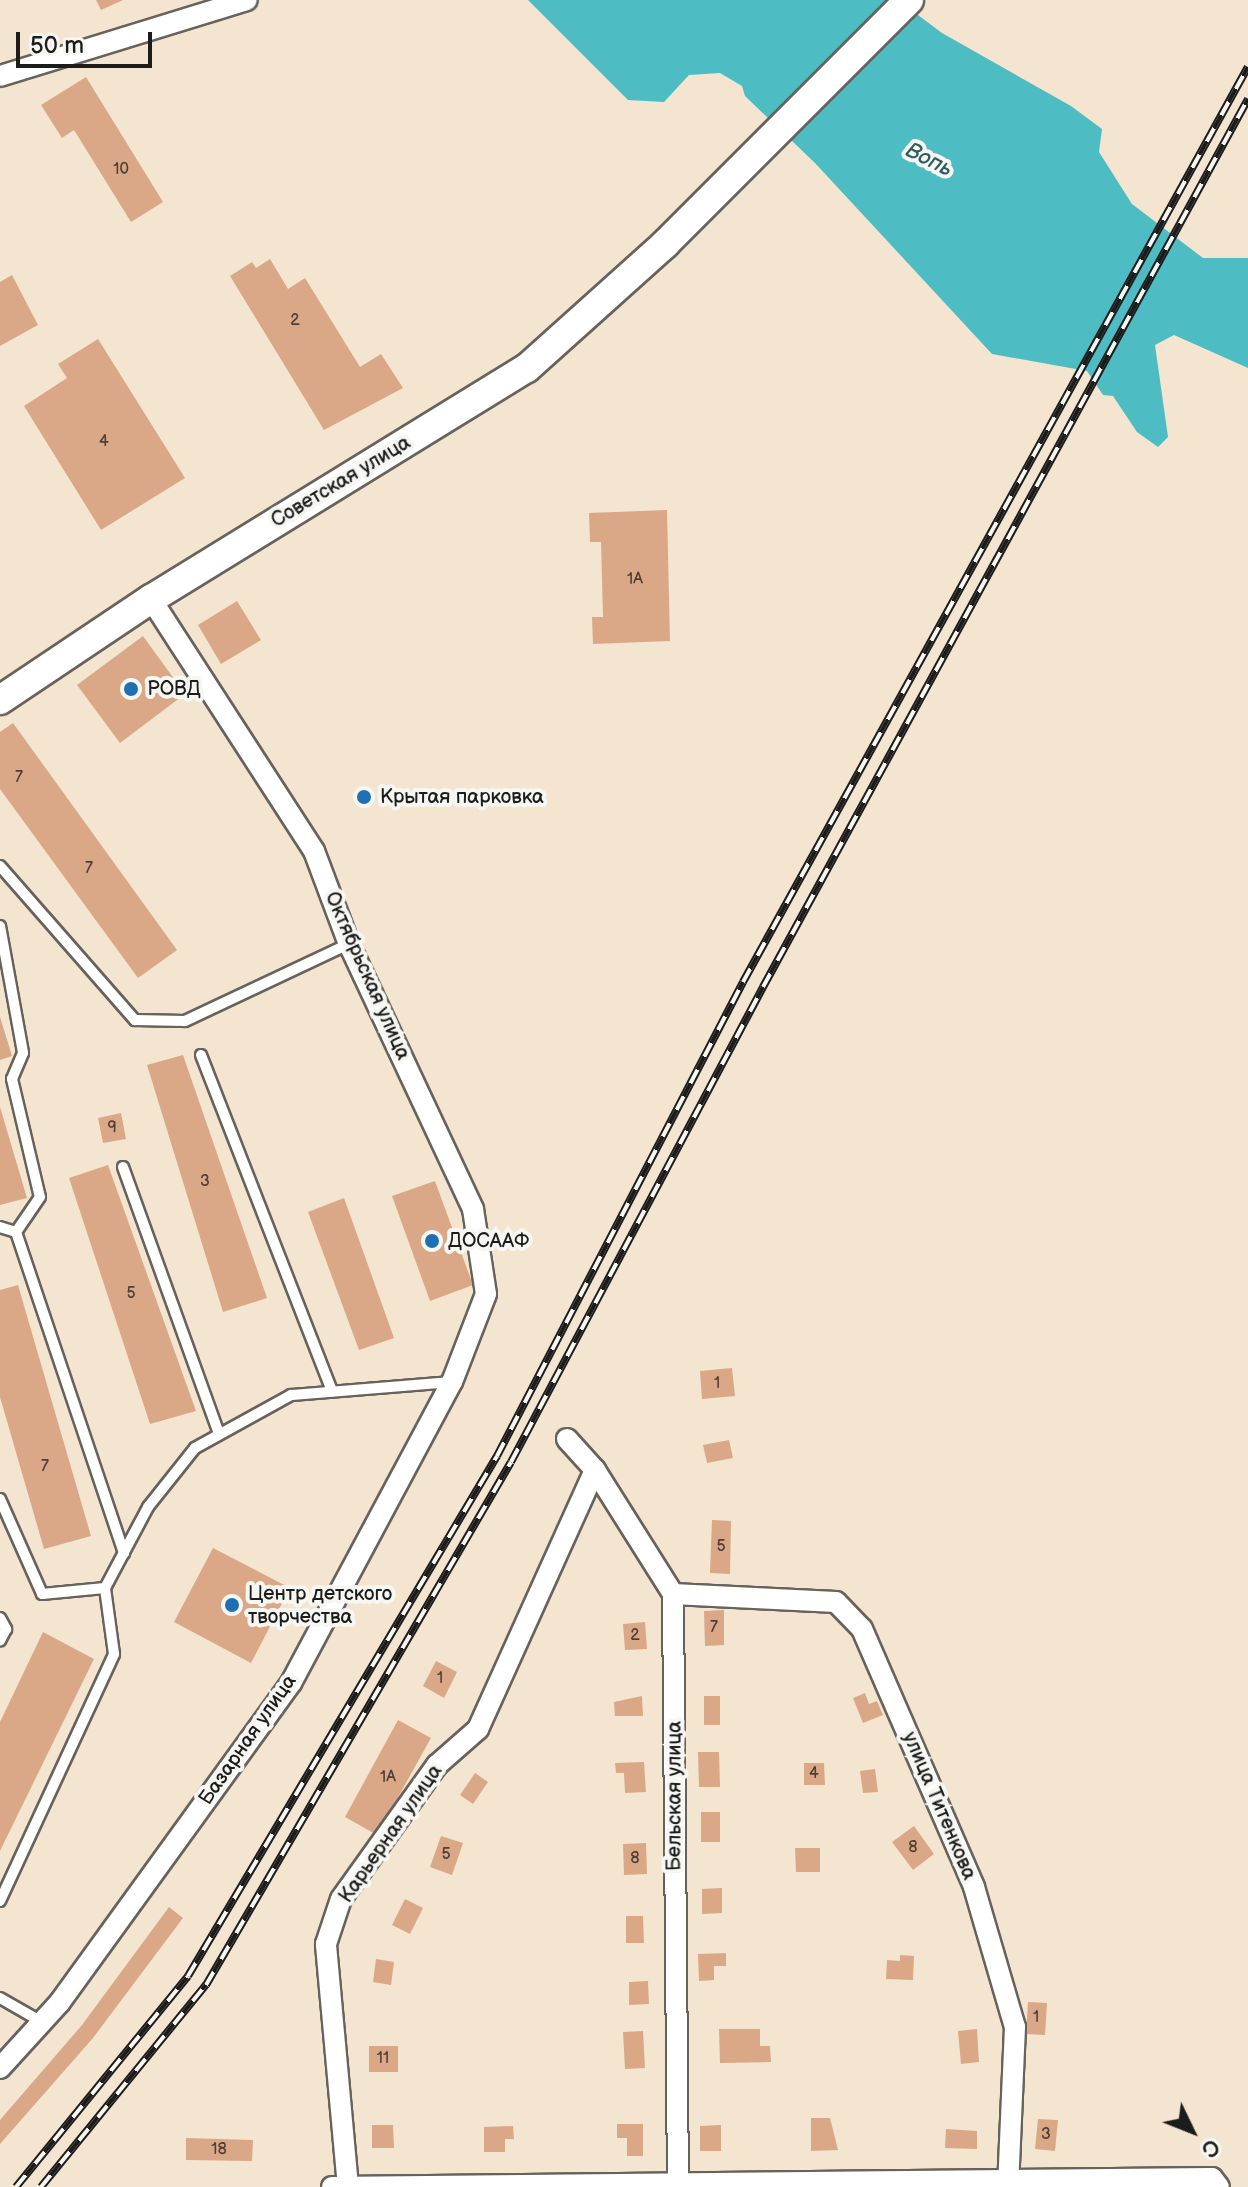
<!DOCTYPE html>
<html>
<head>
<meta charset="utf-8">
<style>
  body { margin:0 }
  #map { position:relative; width:1248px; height:2187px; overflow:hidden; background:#f3e5cf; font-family:"Balsamiq Sans",sans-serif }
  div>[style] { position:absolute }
  .water>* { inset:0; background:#4ebdc3 }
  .building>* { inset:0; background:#dba887 }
  .roads { filter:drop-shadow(2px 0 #67625b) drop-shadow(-2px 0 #67625b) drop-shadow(0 2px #67625b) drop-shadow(0 -2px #67625b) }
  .lane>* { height:10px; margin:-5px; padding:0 5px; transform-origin:5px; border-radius:5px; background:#fff }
  .street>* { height:20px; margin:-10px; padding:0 10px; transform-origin:10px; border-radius:10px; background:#fff }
  .secondary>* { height:28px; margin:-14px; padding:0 14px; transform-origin:14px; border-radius:14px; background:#fff }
  .rail>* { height:8px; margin-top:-4px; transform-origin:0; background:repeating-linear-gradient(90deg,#f6f6f2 0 15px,#1c1c1c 0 30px); box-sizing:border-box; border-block:2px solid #1c1c1c }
  .dots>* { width:22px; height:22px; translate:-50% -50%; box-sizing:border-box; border:4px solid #f6f6f2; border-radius:50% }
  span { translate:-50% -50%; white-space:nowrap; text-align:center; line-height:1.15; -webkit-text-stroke:8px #f6f6f2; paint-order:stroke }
  .number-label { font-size:16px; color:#4c3f37 }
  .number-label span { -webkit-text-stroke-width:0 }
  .street-label { font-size:20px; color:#1c1c1c }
  .poi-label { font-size:20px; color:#1c1c1c }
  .left { translate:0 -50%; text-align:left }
  .water-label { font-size:22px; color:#305c5f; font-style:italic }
  .north { position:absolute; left:1152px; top:2091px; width:80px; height:80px; -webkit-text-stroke:6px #f6f6f2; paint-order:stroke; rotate:133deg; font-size:22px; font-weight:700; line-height:32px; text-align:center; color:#1c1c1c }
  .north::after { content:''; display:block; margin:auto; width:28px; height:36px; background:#1c1c1c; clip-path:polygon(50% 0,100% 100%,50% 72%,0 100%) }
  .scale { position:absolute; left:16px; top:32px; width:136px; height:36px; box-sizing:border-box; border:4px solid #1c1c1c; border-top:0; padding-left:10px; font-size:24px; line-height:28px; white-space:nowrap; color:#1c1c1c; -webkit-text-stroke:6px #f6f6f2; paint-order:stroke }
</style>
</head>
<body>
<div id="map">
  <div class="water">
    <div style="clip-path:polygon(528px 0,898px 0,942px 33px,1071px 106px,1102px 129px,1099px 152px,1132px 204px,1203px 258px,1248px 258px,1248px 368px,1174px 335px,1155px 345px,1168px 437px,1158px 447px,1137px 432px,1113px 396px,1103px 395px,1087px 371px,992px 354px,815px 163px,745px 96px,742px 86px,720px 73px,689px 75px,664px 102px,628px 100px)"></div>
  </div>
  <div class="building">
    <div style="clip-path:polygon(96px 0,123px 0,101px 10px)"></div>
    <div style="clip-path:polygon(86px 77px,163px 202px,131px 222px,74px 130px,62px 138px,41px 105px)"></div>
    <div style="clip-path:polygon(270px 259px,288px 289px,305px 278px,360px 367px,381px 354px,403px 388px,324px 430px,230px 276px,252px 262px,256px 268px)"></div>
    <div style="clip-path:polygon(12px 275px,38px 325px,0 346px,0 282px)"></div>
    <div style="clip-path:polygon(98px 339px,185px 478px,101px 530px,24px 406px,67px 378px,58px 364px)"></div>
    <div style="clip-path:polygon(667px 510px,670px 641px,593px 644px,592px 617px,603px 617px,601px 542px,590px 542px,589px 513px)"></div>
    <div style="clip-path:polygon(237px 601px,261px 640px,221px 664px,198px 625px)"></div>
    <div style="clip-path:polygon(143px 636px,185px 694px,120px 743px,77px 685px)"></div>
    <div style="clip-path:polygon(13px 723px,177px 950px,138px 978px,0 789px,0 732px)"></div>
    <div style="clip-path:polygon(0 1017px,12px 1056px,0 1060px)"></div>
    <div style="clip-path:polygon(183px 1055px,267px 1298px,223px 1312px,147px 1065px)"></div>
    <div style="clip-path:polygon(0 1107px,27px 1198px,0 1205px)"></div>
    <div style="clip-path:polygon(121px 1113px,126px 1139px,103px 1143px,98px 1118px)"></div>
    <div style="clip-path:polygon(108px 1165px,196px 1411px,150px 1424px,69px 1178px)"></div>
    <div style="clip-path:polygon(435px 1181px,473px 1285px,430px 1301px,392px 1196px)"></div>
    <div style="clip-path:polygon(344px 1198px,394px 1338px,359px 1350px,308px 1212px)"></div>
    <div style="clip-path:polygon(18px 1285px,91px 1536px,44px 1549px,0 1397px,0 1290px)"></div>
    <div style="clip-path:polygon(732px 1368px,735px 1396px,702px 1399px,700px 1371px)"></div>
    <div style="clip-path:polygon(729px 1440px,733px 1458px,707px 1463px,703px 1445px)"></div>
    <div style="clip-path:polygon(712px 1520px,731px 1521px,730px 1574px,710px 1573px)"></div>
    <div style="clip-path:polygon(213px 1548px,290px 1588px,251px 1663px,174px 1622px)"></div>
    <div style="clip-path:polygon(724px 1610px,724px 1645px,705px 1646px,704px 1611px)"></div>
    <div style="clip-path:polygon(645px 1622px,647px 1649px,625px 1650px,623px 1624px)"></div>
    <div style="clip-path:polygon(43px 1632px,94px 1659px,0 1851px,0 1722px)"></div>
    <div style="clip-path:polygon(436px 1661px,457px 1672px,444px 1698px,423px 1686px)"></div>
    <div style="clip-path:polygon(865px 1693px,869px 1704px,877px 1701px,883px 1715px,863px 1723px,853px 1698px)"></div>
    <div style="clip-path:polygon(642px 1696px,643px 1716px,615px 1716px,614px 1702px)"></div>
    <div style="clip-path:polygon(704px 1696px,720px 1696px,720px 1725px,704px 1725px)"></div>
    <div style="clip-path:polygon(398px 1720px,431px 1738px,377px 1835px,345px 1817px)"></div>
    <div style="clip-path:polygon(698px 1752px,719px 1752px,720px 1787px,699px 1787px)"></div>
    <div style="clip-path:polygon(644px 1762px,646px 1792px,625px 1793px,624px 1773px,616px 1773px,615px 1763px)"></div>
    <div style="clip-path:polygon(804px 1763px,824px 1763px,825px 1785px,804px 1785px)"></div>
    <div style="clip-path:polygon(875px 1769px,878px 1792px,863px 1793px,860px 1771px)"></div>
    <div style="clip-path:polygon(475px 1773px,488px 1782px,473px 1804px,460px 1795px)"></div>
    <div style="clip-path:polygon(701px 1812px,720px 1812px,720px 1842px,701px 1842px)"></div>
    <div style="clip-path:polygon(914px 1826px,934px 1854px,913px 1870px,892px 1842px)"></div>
    <div style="clip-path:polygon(441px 1836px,463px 1843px,452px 1875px,430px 1867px)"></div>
    <div style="clip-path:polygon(646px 1843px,647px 1874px,624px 1875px,623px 1844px)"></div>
    <div style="clip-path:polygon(795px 1848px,820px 1848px,820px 1872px,796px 1872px)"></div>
    <div style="clip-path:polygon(722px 1888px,722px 1913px,702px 1914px,702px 1889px)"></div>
    <div style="clip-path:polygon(405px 1899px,423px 1908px,410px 1934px,392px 1925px)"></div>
    <div style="clip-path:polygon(169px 1907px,183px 1918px,93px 2038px,0 2144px,0 2120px,82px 2025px)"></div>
    <div style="clip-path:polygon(626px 1916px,643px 1916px,644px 1943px,626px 1943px)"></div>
    <div style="clip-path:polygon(726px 1953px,726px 1966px,714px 1966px,714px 1980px,699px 1981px,698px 1954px)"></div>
    <div style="clip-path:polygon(900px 1955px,914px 1956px,913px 1980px,886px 1979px,887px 1960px,900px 1961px)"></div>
    <div style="clip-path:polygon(376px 1959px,394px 1962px,391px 1985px,373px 1982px)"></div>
    <div style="clip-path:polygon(648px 1981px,649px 2004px,629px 2005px,629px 1982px)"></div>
    <div style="clip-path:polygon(1028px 2002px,1047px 2003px,1045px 2035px,1026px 2034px)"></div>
    <div style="clip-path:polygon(719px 2029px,760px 2029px,760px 2046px,770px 2046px,771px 2062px,720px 2063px)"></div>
    <div style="clip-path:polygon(977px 2029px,979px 2062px,961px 2064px,958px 2031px)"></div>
    <div style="clip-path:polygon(643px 2031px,645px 2068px,625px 2069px,623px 2032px)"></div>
    <div style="clip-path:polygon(369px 2046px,398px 2046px,398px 2072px,369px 2072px)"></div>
    <div style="clip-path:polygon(811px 2118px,830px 2118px,838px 2150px,811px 2151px)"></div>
    <div style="clip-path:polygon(1038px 2119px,1058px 2120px,1055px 2151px,1035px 2149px)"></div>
    <div style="clip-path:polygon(617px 2124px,643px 2124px,643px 2156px,627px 2156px,627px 2138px,617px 2138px)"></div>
    <div style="clip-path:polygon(372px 2125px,393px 2125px,394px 2148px,372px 2148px)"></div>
    <div style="clip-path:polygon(721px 2125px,721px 2151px,700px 2151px,700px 2126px)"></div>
    <div style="clip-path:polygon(513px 2126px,514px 2139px,505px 2139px,505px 2152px,484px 2152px,484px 2127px)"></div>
    <div style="clip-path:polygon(946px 2129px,977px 2131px,977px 2149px,945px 2148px)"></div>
    <div style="clip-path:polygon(186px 2138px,253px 2140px,252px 2161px,186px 2160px)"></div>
  </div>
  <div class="roads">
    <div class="lane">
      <div style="left:0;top:866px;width:205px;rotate:48.8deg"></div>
      <div style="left:135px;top:1020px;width:50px;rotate:1.1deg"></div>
      <div style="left:185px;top:1021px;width:181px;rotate:-25.2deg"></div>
      <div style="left:0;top:926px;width:129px;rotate:79.7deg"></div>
      <div style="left:23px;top:1053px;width:28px;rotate:113deg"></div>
      <div style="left:12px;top:1079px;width:121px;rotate:76.7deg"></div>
      <div style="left:40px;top:1197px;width:42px;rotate:124.4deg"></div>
      <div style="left:16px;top:1232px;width:17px;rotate:-163deg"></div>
      <div style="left:201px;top:1055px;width:361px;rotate:68.7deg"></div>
      <div style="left:123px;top:1167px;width:284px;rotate:70.2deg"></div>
      <div style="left:16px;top:1232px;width:339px;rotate:71.4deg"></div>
      <div style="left:0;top:1499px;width:104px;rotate:66.1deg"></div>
      <div style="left:42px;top:1594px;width:63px;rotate:-5.4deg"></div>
      <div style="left:105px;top:1588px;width:92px;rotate:-62deg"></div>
      <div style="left:148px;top:1507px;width:75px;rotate:-51.5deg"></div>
      <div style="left:195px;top:1448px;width:110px;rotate:-28.9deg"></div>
      <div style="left:291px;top:1395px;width:162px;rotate:-4.6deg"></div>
      <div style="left:0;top:1618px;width:13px;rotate:61deg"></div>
      <div style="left:6px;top:1629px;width:13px;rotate:117deg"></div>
      <div style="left:0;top:1901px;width:272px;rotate:-65.2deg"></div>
      <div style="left:114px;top:1654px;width:67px;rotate:-97.8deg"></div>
      <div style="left:0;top:1998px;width:48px;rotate:29.7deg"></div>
    </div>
    <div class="street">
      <div style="left:0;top:76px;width:258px;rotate:-17.1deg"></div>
      <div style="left:567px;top:1439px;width:42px;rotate:47.9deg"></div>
      <div style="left:595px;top:1470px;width:146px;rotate:57.8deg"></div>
      <div style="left:673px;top:1594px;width:593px;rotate:89.52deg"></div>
      <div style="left:673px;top:1594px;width:163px;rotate:2.8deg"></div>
      <div style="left:836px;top:1602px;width:37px;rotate:46deg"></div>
      <div style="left:862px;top:1629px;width:281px;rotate:66.5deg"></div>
      <div style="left:974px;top:1887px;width:146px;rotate:73.7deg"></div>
      <div style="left:1015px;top:2027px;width:160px;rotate:92.5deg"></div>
      <div style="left:0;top:2068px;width:89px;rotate:-47.7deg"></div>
      <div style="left:60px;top:2002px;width:394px;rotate:-54.1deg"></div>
      <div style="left:291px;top:1683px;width:341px;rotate:-61.9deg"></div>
      <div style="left:452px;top:1382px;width:94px;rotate:-68.9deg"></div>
      <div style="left:486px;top:1294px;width:86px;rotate:-98.7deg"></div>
      <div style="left:473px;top:1209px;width:293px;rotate:-115.1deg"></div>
      <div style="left:349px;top:944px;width:99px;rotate:-110.6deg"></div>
      <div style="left:314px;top:851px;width:300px;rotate:-122.9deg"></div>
      <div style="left:332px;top:2187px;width:880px;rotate:-0.59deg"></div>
      <div style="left:1212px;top:2178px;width:11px;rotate:52deg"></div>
      <div style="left:348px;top:2187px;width:244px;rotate:-95.2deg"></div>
      <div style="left:326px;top:1944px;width:47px;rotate:-71.6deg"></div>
      <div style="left:341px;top:1899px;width:165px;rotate:-54.4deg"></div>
      <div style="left:437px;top:1765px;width:55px;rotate:-41.3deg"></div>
      <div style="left:478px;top:1729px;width:284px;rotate:-65.7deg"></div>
    </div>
    <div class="secondary">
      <div style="left:0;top:700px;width:182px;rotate:-33.8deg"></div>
      <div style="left:151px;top:599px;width:441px;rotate:-31.6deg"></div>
      <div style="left:527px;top:368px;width:186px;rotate:-41.9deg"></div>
      <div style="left:665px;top:244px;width:345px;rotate:-45deg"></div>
    </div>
  </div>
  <div class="rail">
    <div style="left:16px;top:2187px;width:272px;rotate:-50.8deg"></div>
    <div style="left:188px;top:1976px;width:605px;rotate:-59.28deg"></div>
    <div style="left:497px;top:1456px;width:534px;rotate:-62.57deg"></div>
    <div style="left:743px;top:982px;width:1045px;rotate:-61.11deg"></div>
    <div style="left:41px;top:2187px;width:261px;rotate:-50.8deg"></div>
    <div style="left:206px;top:1985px;width:605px;rotate:-59.75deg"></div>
    <div style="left:511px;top:1462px;width:538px;rotate:-62.05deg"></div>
    <div style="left:763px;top:987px;width:1012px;rotate:-61.36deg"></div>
  </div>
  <div class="dots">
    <div style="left:131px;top:689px;background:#1f6fb2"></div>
    <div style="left:364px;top:797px;background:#1f6fb2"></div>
    <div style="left:432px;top:1241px;background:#1f6fb2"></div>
    <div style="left:232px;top:1605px;background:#1f6fb2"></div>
  </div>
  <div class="number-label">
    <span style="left:121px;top:170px">10</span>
    <span style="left:295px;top:321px">2</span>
    <span style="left:104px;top:442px">4</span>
    <span style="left:635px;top:580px">1А</span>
    <span style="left:19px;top:778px">7</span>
    <span style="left:89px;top:869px">7</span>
    <span style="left:112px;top:1128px">9</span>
    <span style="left:205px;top:1182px">3</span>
    <span style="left:131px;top:1294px">5</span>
    <span style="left:717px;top:1384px">1</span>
    <span style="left:45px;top:1467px">7</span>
    <span style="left:721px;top:1547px">5</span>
    <span style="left:714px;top:1628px">7</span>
    <span style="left:635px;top:1636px">2</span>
    <span style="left:440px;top:1679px">1</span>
    <span style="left:814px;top:1774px">4</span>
    <span style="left:388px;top:1778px">1А</span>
    <span style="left:913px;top:1848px">8</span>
    <span style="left:446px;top:1855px">5</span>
    <span style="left:635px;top:1859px">8</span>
    <span style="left:1036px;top:2018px">1</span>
    <span style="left:383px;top:2059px">11</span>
    <span style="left:1046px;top:2135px">3</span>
    <span style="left:219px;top:2150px">18</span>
  </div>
  <div class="street-label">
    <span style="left:341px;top:482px;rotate:-31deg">Советская улица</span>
    <span style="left:367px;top:976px;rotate:66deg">Октябрьская улица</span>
    <span style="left:248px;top:1740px;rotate:-55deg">Базарная улица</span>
    <span style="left:675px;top:1796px;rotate:-90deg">Бельская улица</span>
    <span style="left:939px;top:1806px;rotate:67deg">улица Титенкова</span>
    <span style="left:391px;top:1834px;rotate:-55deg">Карьерная улица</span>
  </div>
  <div class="poi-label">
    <span class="left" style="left:147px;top:689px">РОВД</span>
    <span class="left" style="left:380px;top:797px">Крытая парковка</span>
    <span class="left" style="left:448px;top:1241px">ДОСААФ</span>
    <span class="left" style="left:248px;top:1606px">Центр детского<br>творчества</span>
  </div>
  <div class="water-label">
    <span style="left:929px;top:160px;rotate:27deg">Вопь</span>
  </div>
  <div class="north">С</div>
  <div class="scale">50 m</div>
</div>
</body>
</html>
